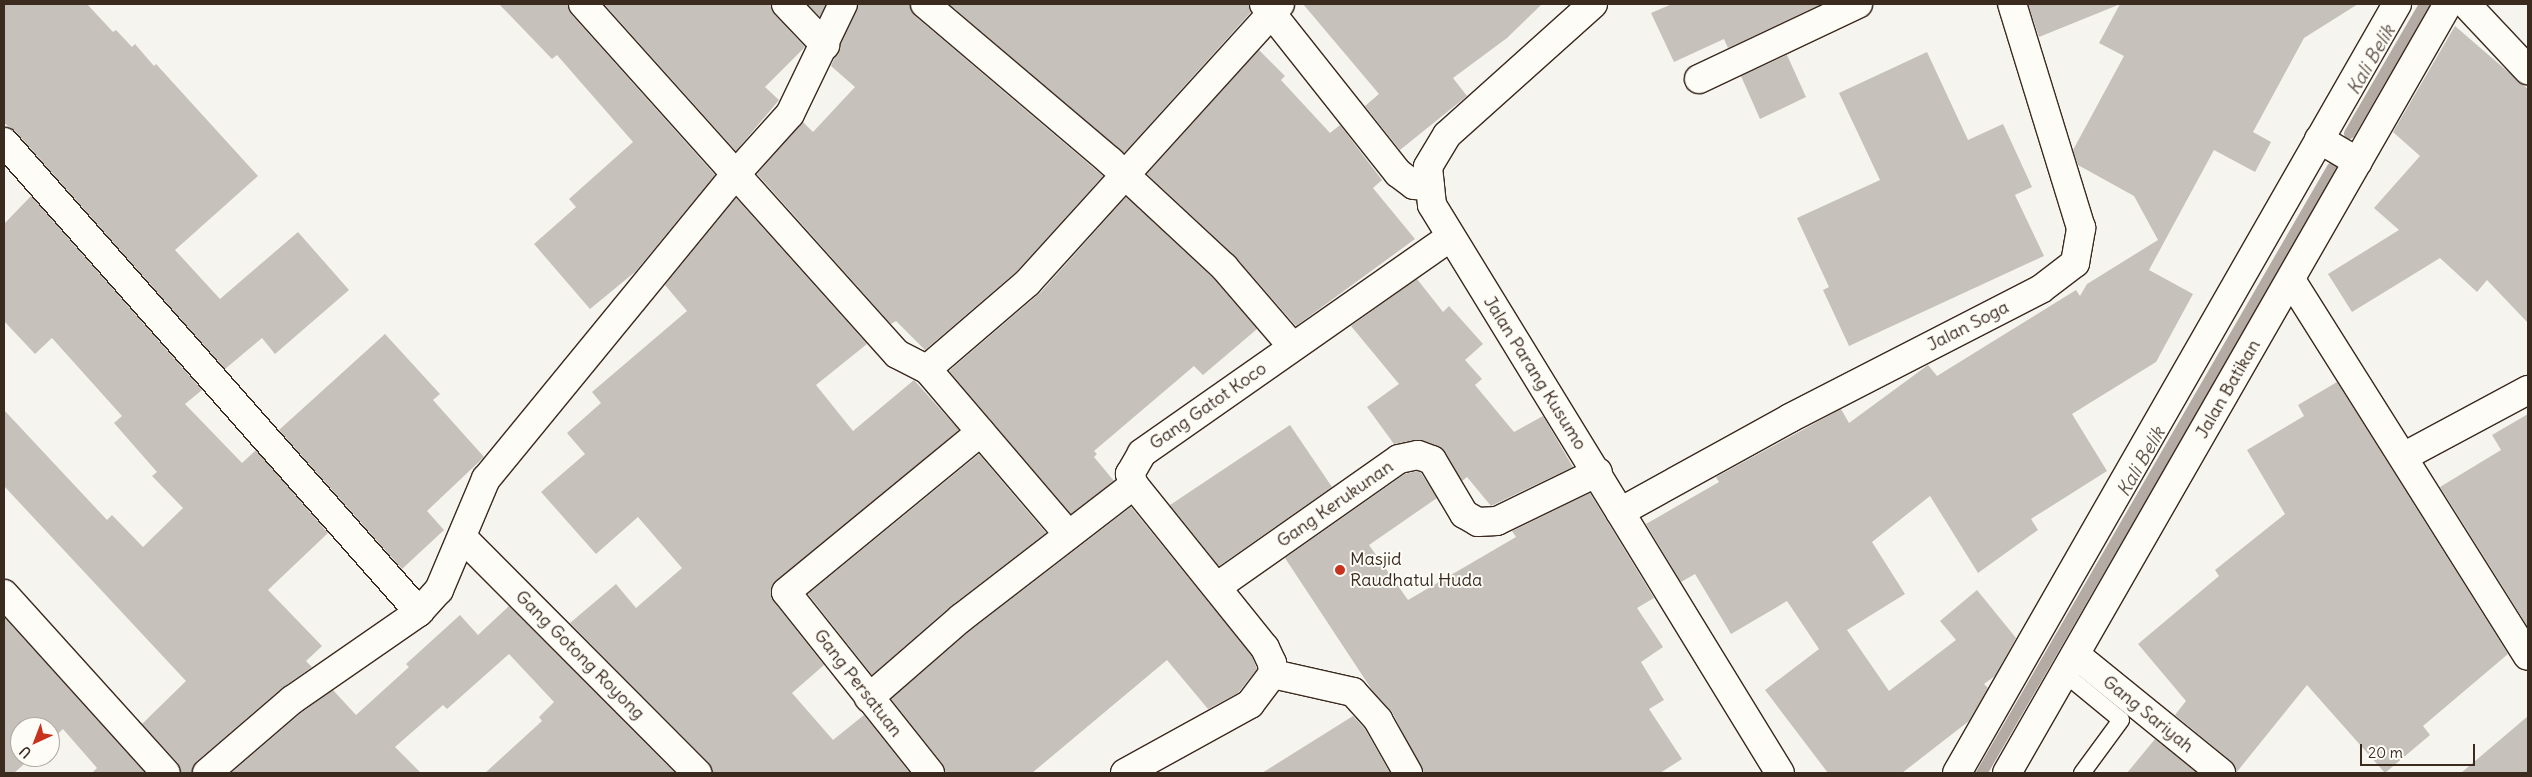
<!DOCTYPE html>
<html>
<head>
<meta charset="utf-8">
<style>
  body { margin:0 }
  #map { position:relative; width:2532px; height:777px; overflow:hidden; background:#f5f4ee; font-family:Delius,sans-serif }
  div>[style] { position:absolute }
  .stream>* { height:11px; margin:-5.5px; padding:0 5.5px; transform-origin:5.5px; border-radius:5.5px; background:#b4aca4 }
  .building>* { inset:0; background:#c7c1bb }
  .roads { filter:drop-shadow(1px 0 #3b2a1e) drop-shadow(-1px 0 #3b2a1e) drop-shadow(0 1px #3b2a1e) drop-shadow(0 -1px #3b2a1e) }
  .service>* { height:16px; margin:-8px; padding:0 8px; transform-origin:8px; border-radius:8px; background:#fdfcf7 }
  .minor>* { height:28px; margin:-14px; padding:0 14px; transform-origin:14px; border-radius:14px; background:#fdfcf7 }
  .tertiary>* { height:28px; margin:-14px; padding:0 14px; transform-origin:14px; border-radius:14px; background:#fdfcf7 }
  .secondary>* { height:28px; margin:-14px; padding:0 14px; transform-origin:14px; border-radius:14px; background:#fdfcf7 }
  .dots>* { width:14px; height:14px; translate:-50% -50%; box-sizing:border-box; border:2px solid #fdfcf7; border-radius:50% }
  span { translate:-50% -50%; white-space:nowrap; text-align:center; line-height:1.15; -webkit-text-stroke:4px #fdfcf7; paint-order:stroke }
  .street-label { font-size:18px; color:#3b2a1e }
  .poi-label { font-size:18px; color:#3b2a1e }
  .left { translate:0 -50%; text-align:left }
  .water-label { font-size:19px; color:#65584d; font-style:italic }
  .frame { position:absolute; inset:0; border:5px solid #3b2a1e; pointer-events:none }
  .north { position:absolute; left:10px; top:717px; width:50px; height:50px; box-sizing:border-box; background:#fdfcf7; border:1px solid #afa8a0; border-radius:50%; rotate:223deg; font-size:14px; font-weight:700; line-height:20px; text-align:center; color:#3b2a1e }
  .north::after { content:''; display:block; margin:auto; width:18px; height:22px; background:#c8321e; clip-path:polygon(50% 0,100% 100%,50% 72%,0 100%) }
  .scale { position:absolute; left:2360px; top:744px; width:115px; height:22px; box-sizing:border-box; border:2px solid #3b2a1e; border-top:0; padding-left:6px; font-size:15px; line-height:18px; white-space:nowrap; color:#3b2a1e; -webkit-text-stroke:4px #fdfcf7; paint-order:stroke }
</style>
</head>
<body>
<div id="map">
  <div class="stream">
    <div style="left:2349px;top:133px;width:149px;rotate:-59.8deg"></div>
    <div style="left:1981px;top:773px;width:700px;rotate:-59.92deg"></div>
  </div>
  <div class="building">
    <div style="clip-path:polygon(4px 4px,87px 4px,113px 32px,116px 30px,132px 47px,135px 44px,154px 66px,156px 64px,258px 176px,175px 250px,220px 299px,298px 232px,349px 290px,275px 354px,262px 338px,225px 369px,16px 132px,4px 123px)"></div>
    <div style="clip-path:polygon(499px 4px,568px 4px,571px 14px,715px 175px,635px 272px,590px 309px,534px 244px,576px 207px,569px 199px,633px 142px,557px 55px,552px 59px)"></div>
    <div style="clip-path:polygon(604px 4px,771px 4px,775px 15px,805px 47px,765px 87px,779px 100px,736px 151px)"></div>
    <div style="clip-path:polygon(807px 4px,826px 4px,820px 17px)"></div>
    <div style="clip-path:polygon(858px 4px,910px 4px,915px 16px,1103px 176px,1017px 271px,925px 350px,896px 321px,891px 324px,757px 174px,803px 122px,813px 132px,855px 87px,831px 66px)"></div>
    <div style="clip-path:polygon(949px 4px,1249px 4px,1251px 12px,1124px 153px)"></div>
    <div style="clip-path:polygon(1303px 4px,1542px 4px,1507px 38px,1453px 78px,1467px 96px,1400px 150px,1365px 106px,1379px 94px)"></div>
    <div style="clip-path:polygon(1672px 4px,1822px 4px,1728px 48px,1724px 39px,1674px 62px,1651px 13px)"></div>
    <div style="clip-path:polygon(2028px 4px,2118px 4px,2118px 5px,2039px 37px)"></div>
    <div style="clip-path:polygon(2120px 4px,2358px 4px,2304px 38px,2253px 132px,2271px 142px,2255px 172px,2214px 150px,2149px 270px,2193px 294px,2156px 362px,2072px 414px,2107px 471px,2031px 519px,2038px 530px,1978px 573px,1930px 496px,1872px 542px,1905px 594px,1847px 630px,1889px 691px,1956px 640px,1940px 621px,1977px 590px,2016px 638px,1995px 676px,1984px 684px,1988px 688px,1969px 721px,1902px 773px,1828px 773px,1765px 690px,1819px 649px,1787px 601px,1731px 634px,1695px 574px,1681px 582px,1646px 524px,1719px 482px,1716px 477px,1841px 409px,1849px 423px,1928px 365px,1937px 376px,2076px 290px,2080px 296px,2087px 284px,2158px 240px,2134px 196px,2078px 165px,2073px 150px,2124px 56px,2099px 43px)"></div>
    <div style="clip-path:polygon(2455px 26px,2528px 89px,2528px 323px,2487px 280px,2477px 292px,2440px 258px,2352px 312px,2328px 274px,2399px 230px,2374px 208px,2420px 156px,2393px 132px)"></div>
    <div style="clip-path:polygon(1259px 50px,1285px 76px,1281px 80px,1330px 133px,1340px 125px,1382px 180px,1373px 188px,1415px 239px,1296px 326px,1235px 256px,1147px 174px)"></div>
    <div style="clip-path:polygon(1927px 52px,1968px 140px,2003px 124px,2032px 187px,2015px 195px,2044px 256px,1849px 346px,1823px 290px,1829px 287px,1797px 218px,1880px 180px,1839px 93px)"></div>
    <div style="clip-path:polygon(1787px 55px,1806px 97px,1760px 119px,1741px 76px)"></div>
    <div style="clip-path:polygon(31px 196px,202px 390px,185px 404px,242px 463px,256px 450px,328px 533px,268px 590px,322px 646px,306px 661px,312px 667px,282px 688px,197px 761px,192px 773px,181px 773px,178px 763px,142px 724px,186px 681px,4px 486px,4px 410px,107px 520px,112px 515px,143px 547px,183px 508px,152px 476px,157px 472px,114px 423px,122px 416px,52px 338px,35px 354px,4px 321px,4px 224px)"></div>
    <div style="clip-path:polygon(1126px 197px,1213px 278px,1257px 329px,1203px 375px,1194px 366px,1094px 451px,1097px 454px,1094px 457px,1114px 481px,1071px 514px,949px 371px,1040px 293px)"></div>
    <div style="clip-path:polygon(736px 198px,867px 344px,816px 385px,853px 431px,914px 380px,959px 430px,771px 587px,774px 602px,824px 665px,792px 693px,833px 740px,864px 715px,910px 773px,712px 773px,708px 762px,570px 623px,616px 584px,636px 608px,682px 568px,638px 517px,596px 554px,541px 492px,585px 454px,567px 433px,601px 403px,592px 392px,687px 311px,665px 285px)"></div>
    <div style="clip-path:polygon(1417px 279px,1443px 312px,1449px 306px,1483px 344px,1465px 360px,1482px 379px,1475px 385px,1514px 432px,1543px 416px,1573px 467px,1491px 506px,1467px 477px,1462px 481px,1445px 452px,1438px 446px,1415px 440px,1394px 444px,1367px 407px,1399px 384px,1351px 326px)"></div>
    <div style="clip-path:polygon(385px 334px,440px 394px,433px 400px,484px 457px,427px 511px,444px 530px,402px 569px,279px 430px)"></div>
    <div style="clip-path:polygon(2337px 382px,2508px 654px,2423px 726px,2430px 735px,2385px 773px,2307px 685px,2236px 773px,2231px 761px,2175px 715px,2186px 701px,2138px 644px,2219px 576px,2215px 570px,2285px 514px,2247px 450px,2304px 416px,2298px 405px)"></div>
    <div style="clip-path:polygon(2528px 414px,2528px 627px,2440px 487px,2501px 450px,2492px 435px)"></div>
    <div style="clip-path:polygon(1290px 425px,1332px 487px,1219px 566px,1170px 505px)"></div>
    <div style="clip-path:polygon(979px 454px,1046px 533px,951px 606px,872px 675px,808px 594px)"></div>
    <div style="clip-path:polygon(1417px 471px,1421px 473px,1437px 498px,1369px 545px,1408px 600px,1516px 537px,1512px 531px,1590px 493px,1654px 598px,1637px 608px,1663px 647px,1641px 662px,1664px 700px,1649px 709px,1682px 759px,1660px 773px,1424px 773px,1392px 712px,1372px 690px,1285px 558px,1405px 474px)"></div>
    <div style="clip-path:polygon(1131px 507px,1252px 656px,1257px 669px,1238px 693px,1208px 709px,1167px 660px,1032px 773px,945px 773px,942px 763px,891px 699px,971px 630px)"></div>
    <div style="clip-path:polygon(509px 606px,675px 773px,485px 773px,542px 721px,539px 717px,554px 702px,509px 654px,447px 709px,443px 705px,395px 747px,421px 773px,231px 773px,302px 712px,333px 690px,356px 715px,409px 667px,406px 664px,460px 615px,478px 635px)"></div>
    <div style="clip-path:polygon(4px 617px,145px 773px,92px 773px,97px 768px,63px 729px,50px 741px,50px 727px,20px 727px,20px 757px,32px 757px,14px 773px,4px 773px)"></div>
    <div style="clip-path:polygon(1353px 716px,1365px 729px,1390px 773px,1262px 773px)"></div>
    <div style="clip-path:polygon(2528px 716px,2528px 773px,2461px 773px)"></div>
    <div style="clip-path:polygon(2155px 739px,2197px 773px,2127px 773px)"></div>
  </div>
  <div class="roads">
    <div class="service">
      <div style="left:2065px;top:674px;width:72px;rotate:39.4deg"></div>
      <div style="left:2121px;top:720px;width:66px;rotate:126.3deg"></div>
    </div>
    <div class="minor">
      <div style="left:583px;top:4px;width:470px;rotate:48.1deg"></div>
      <div style="left:897px;top:354px;width:34px;rotate:27deg"></div>
      <div style="left:927px;top:369px;width:218px;rotate:49.5deg"></div>
      <div style="left:786px;top:4px;width:57px;rotate:46.4deg"></div>
      <div style="left:925px;top:4px;width:243px;rotate:40.3deg"></div>
      <div style="left:1110px;top:161px;width:156px;rotate:42.9deg"></div>
      <div style="left:1224px;top:267px;width:104px;rotate:49.3deg"></div>
      <div style="left:1264px;top:4px;width:216px;rotate:51.6deg"></div>
      <div style="left:1398px;top:173px;width:20px;rotate:37deg"></div>
      <div style="left:1414px;top:185px;width:16px;rotate:4deg"></div>
      <div style="left:1593px;top:4px;width:196px;rotate:138.1deg"></div>
      <div style="left:1447px;top:135px;width:37px;rotate:121deg"></div>
      <div style="left:1428px;top:167px;width:38px;rotate:84deg"></div>
      <div style="left:1432px;top:205px;width:666px;rotate:58.51deg"></div>
      <div style="left:2466px;top:4px;width:91px;rotate:46.8deg"></div>
      <div style="left:1699px;top:79px;width:176px;rotate:-25.3deg"></div>
      <div style="left:4px;top:142px;width:627px;rotate:48.56deg"></div>
      <div style="left:2291px;top:280px;width:444px;rotate:57.8deg"></div>
      <div style="left:927px;top:369px;width:133px;rotate:-40.7deg"></div>
      <div style="left:1028px;top:282px;width:375px;rotate:-47.8deg"></div>
      <div style="left:2403px;top:457px;width:142px;rotate:-28.2deg"></div>
      <div style="left:1620px;top:512px;width:194px;rotate:-28.9deg"></div>
      <div style="left:1790px;top:418px;width:282px;rotate:-27.2deg"></div>
      <div style="left:2041px;top:289px;width:43px;rotate:-37.4deg"></div>
      <div style="left:2075px;top:263px;width:36px;rotate:-80deg"></div>
      <div style="left:2081px;top:228px;width:234px;rotate:-107.1deg"></div>
      <div style="left:463px;top:538px;width:332px;rotate:45.1deg"></div>
      <div style="left:1218px;top:586px;width:221px;rotate:-35.1deg"></div>
      <div style="left:1399px;top:459px;width:19px;rotate:-12deg"></div>
      <div style="left:1418px;top:455px;width:15px;rotate:20deg"></div>
      <div style="left:1432px;top:460px;width:63px;rotate:59.3deg"></div>
      <div style="left:1464px;top:514px;width:16px;rotate:30deg"></div>
      <div style="left:1478px;top:522px;width:19px;rotate:-3deg"></div>
      <div style="left:1497px;top:521px;width:112px;rotate:-25.9deg"></div>
      <div style="left:4px;top:594px;width:241px;rotate:47.9deg"></div>
      <div style="left:2076px;top:655px;width:187px;rotate:39.1deg"></div>
      <div style="left:1273px;top:674px;width:11px;rotate:-95deg"></div>
      <div style="left:1272px;top:663px;width:17px;rotate:-115deg"></div>
      <div style="left:1265px;top:648px;width:209px;rotate:-128.8deg"></div>
      <div style="left:1134px;top:485px;width:12px;rotate:-110deg"></div>
      <div style="left:1130px;top:474px;width:24px;rotate:-60deg"></div>
      <div style="left:1142px;top:453px;width:376px;rotate:-35deg"></div>
      <div style="left:1273px;top:674px;width:82px;rotate:12.7deg"></div>
      <div style="left:1353px;top:692px;width:38px;rotate:48deg"></div>
      <div style="left:1378px;top:720px;width:61px;rotate:60.5deg"></div>
      <div style="left:869px;top:698px;width:122px;rotate:-41deg"></div>
      <div style="left:961px;top:618px;width:218px;rotate:-37.6deg"></div>
      <div style="left:207px;top:773px;width:112px;rotate:-40.7deg"></div>
      <div style="left:292px;top:700px;width:155px;rotate:-34.7deg"></div>
      <div style="left:419px;top:612px;width:30px;rotate:-48deg"></div>
      <div style="left:439px;top:590px;width:121px;rotate:-67.1deg"></div>
      <div style="left:486px;top:479px;width:393px;rotate:-50.7deg"></div>
      <div style="left:735px;top:175px;width:82px;rotate:-48deg"></div>
      <div style="left:790px;top:114px;width:122px;rotate:-64.3deg"></div>
      <div style="left:930px;top:773px;width:231px;rotate:-128.5deg"></div>
      <div style="left:786px;top:592px;width:252px;rotate:-39.4deg"></div>
      <div style="left:1125px;top:773px;width:143px;rotate:-28.9deg"></div>
      <div style="left:1250px;top:704px;width:38px;rotate:-53deg"></div>
    </div>
    <div class="tertiary">
      <div style="left:2319px;top:139px;width:45px;rotate:30.5deg"></div>
    </div>
    <div class="secondary">
      <div style="left:1957px;top:773px;width:886px;rotate:-60.22deg"></div>
      <div style="left:2007px;top:773px;width:886px;rotate:-60.17deg"></div>
    </div>
  </div>
  <div class="dots">
    <div style="left:1340px;top:570px;background:#c8321e"></div>
  </div>
  <div class="street-label">
    <span style="left:1968px;top:326px;rotate:-27deg">Jalan Soga</span>
    <span style="left:1535px;top:373px;rotate:58deg">Jalan Parang Kusumo</span>
    <span style="left:2228px;top:389px;rotate:-60deg">Jalan Batikan</span>
    <span style="left:1208px;top:406px;rotate:-35deg">Gang Gatot Koco</span>
    <span style="left:1335px;top:504px;rotate:-35deg">Gang Kerukunan</span>
    <span style="left:580px;top:655px;rotate:45deg">Gang Gotong Royong</span>
    <span style="left:858px;top:683px;rotate:52deg">Gang Persatuan</span>
    <span style="left:2148px;top:714px;rotate:39deg">Gang Sariyah</span>
  </div>
  <div class="poi-label">
    <span class="left" style="left:1350px;top:570px">Masjid<br>Raudhatul Huda</span>
  </div>
  <div class="water-label">
    <span style="left:2371px;top:60px;rotate:-60deg">Kali Belik</span>
    <span style="left:2141px;top:462px;rotate:-60deg">Kali Belik</span>
  </div>
  <div class="frame"></div>
  <div class="north">U</div>
  <div class="scale">20 m</div>
</div>
</body>
</html>
